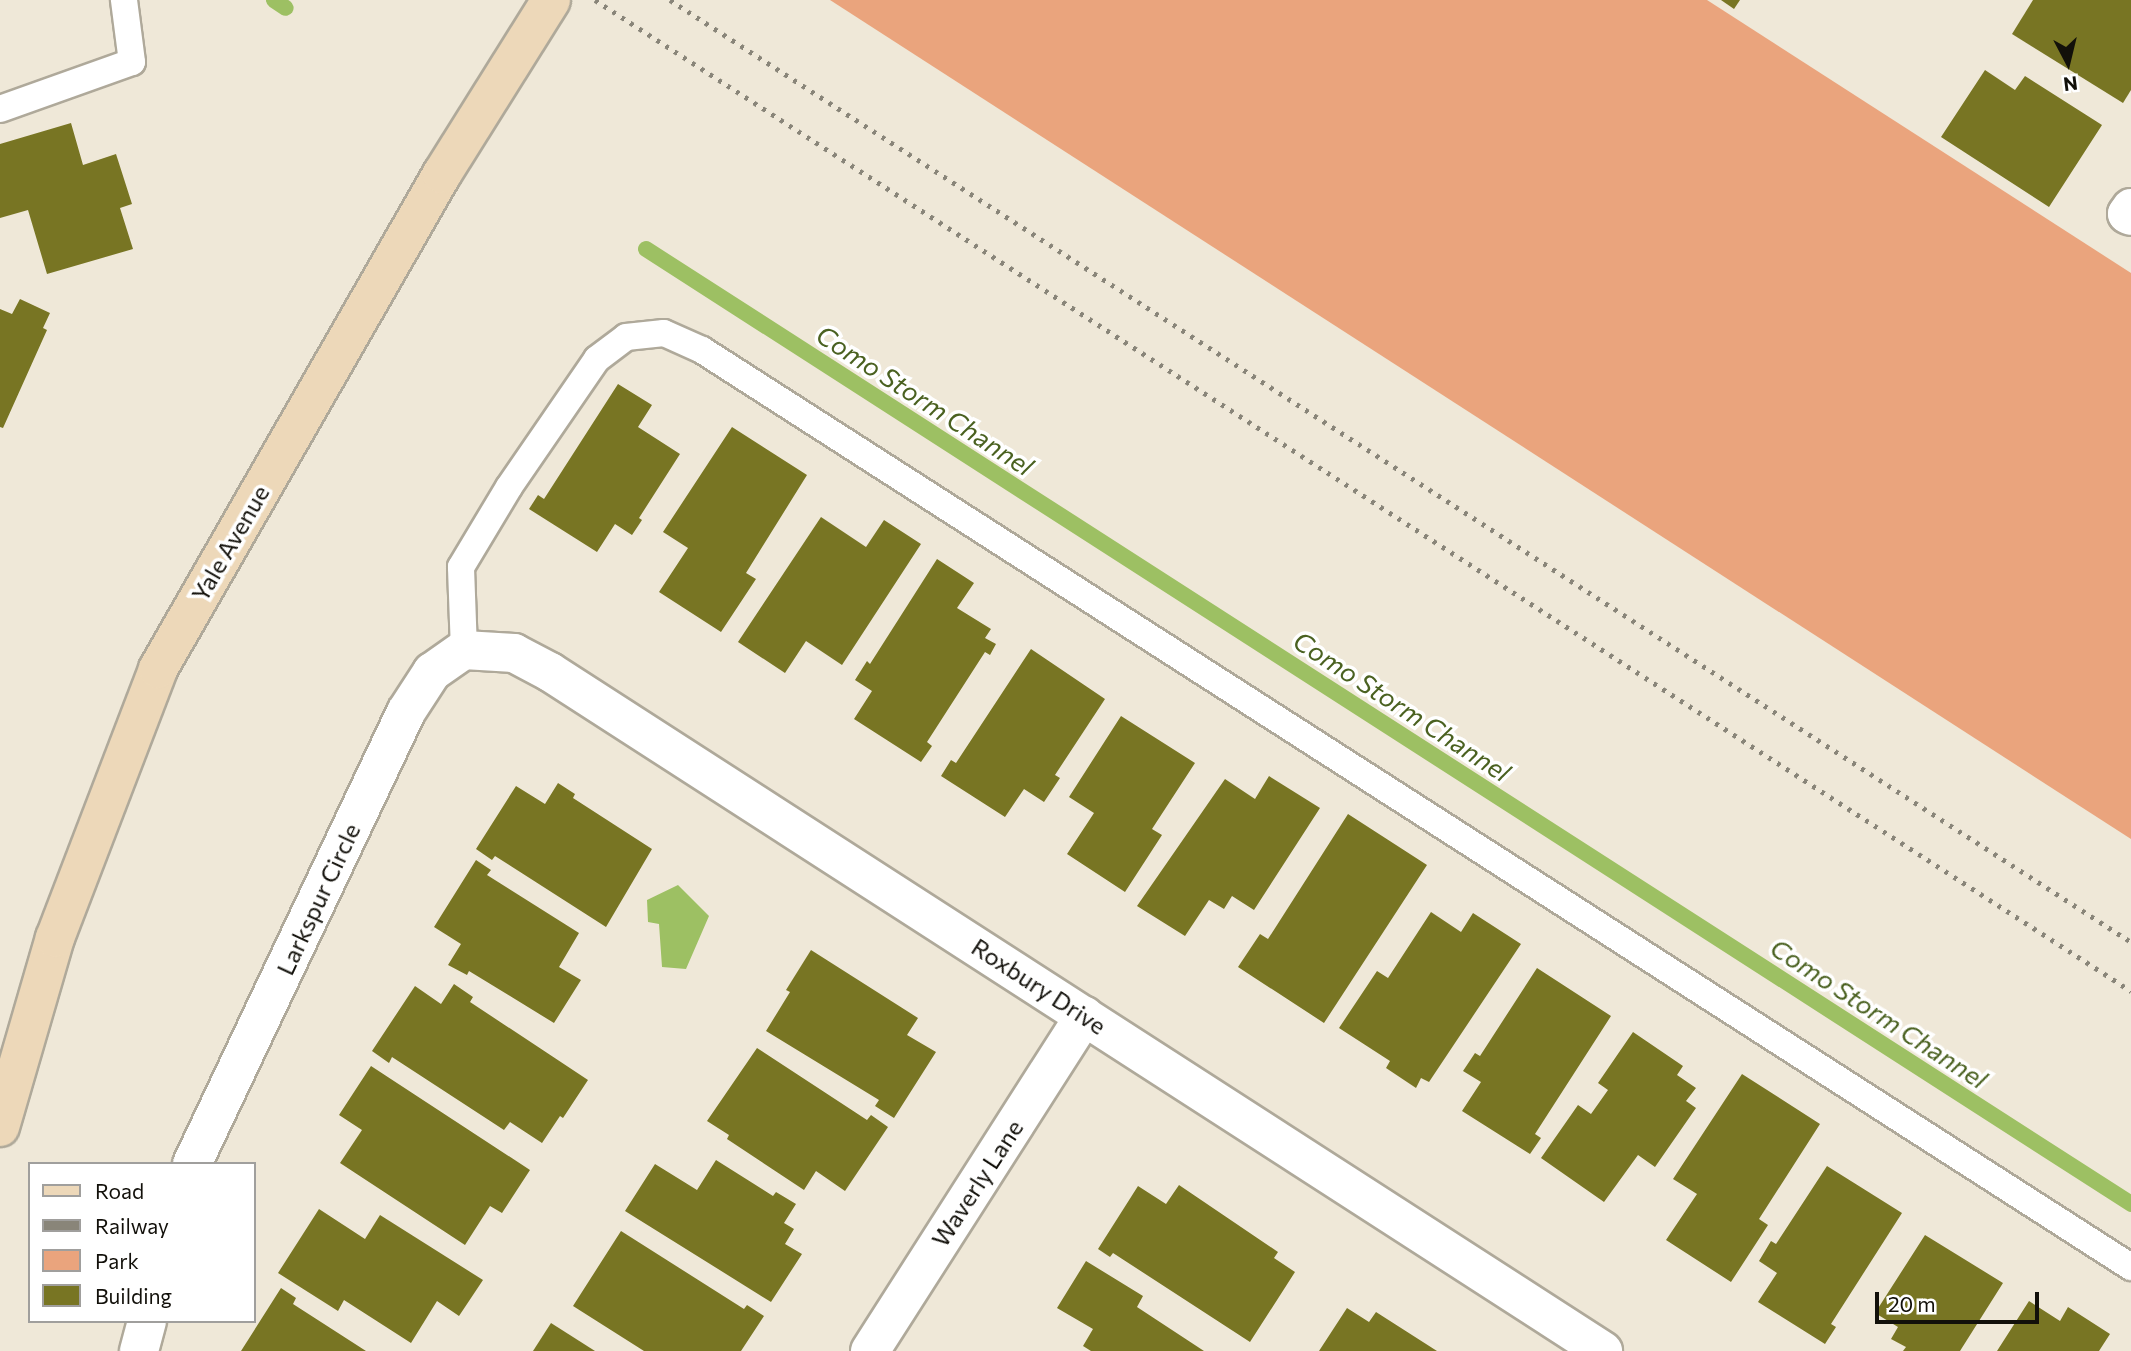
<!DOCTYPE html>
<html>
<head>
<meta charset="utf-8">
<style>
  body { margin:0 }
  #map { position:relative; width:2131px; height:1351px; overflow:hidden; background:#efe8d8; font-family:Commissioner,sans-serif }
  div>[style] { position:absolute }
  .green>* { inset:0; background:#eaa47d }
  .water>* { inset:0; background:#9dc063 }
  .stream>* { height:16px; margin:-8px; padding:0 8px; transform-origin:8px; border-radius:8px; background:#9dc063 }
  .building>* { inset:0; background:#787523 }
  .roads { filter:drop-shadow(2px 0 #afa99a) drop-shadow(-2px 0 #afa99a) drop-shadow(0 2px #afa99a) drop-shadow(0 -2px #afa99a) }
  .service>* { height:26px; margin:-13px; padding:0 13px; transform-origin:13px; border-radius:13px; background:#fff }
  .minor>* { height:38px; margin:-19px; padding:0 19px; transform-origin:19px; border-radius:19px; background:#fff }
  .secondary>* { height:38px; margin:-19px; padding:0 19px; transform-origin:19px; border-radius:19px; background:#edd8b9 }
  .rail>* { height:5px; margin-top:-2.5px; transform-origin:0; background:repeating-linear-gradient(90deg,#898579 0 3.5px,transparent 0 10.5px) }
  span { translate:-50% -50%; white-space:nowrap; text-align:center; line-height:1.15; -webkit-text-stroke:7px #fff; paint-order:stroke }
  .street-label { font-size:24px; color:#12100a }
  .water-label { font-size:26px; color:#4a6120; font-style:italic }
  .legend { position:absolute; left:28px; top:1162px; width:228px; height:161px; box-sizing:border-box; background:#fff; border:2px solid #a09f9d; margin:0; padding:9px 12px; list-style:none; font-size:21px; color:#12100a }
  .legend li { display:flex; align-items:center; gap:14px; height:35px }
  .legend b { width:35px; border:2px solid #a09f9d }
  .north { position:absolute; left:2033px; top:28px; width:70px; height:70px; -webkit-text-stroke:5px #fff; paint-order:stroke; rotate:173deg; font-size:19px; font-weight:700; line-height:28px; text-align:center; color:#12100a }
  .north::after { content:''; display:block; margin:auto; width:24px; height:32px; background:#12100a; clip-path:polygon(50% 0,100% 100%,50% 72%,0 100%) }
  .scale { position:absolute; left:1875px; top:1292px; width:164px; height:32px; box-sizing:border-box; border:4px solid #12100a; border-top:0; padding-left:9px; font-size:21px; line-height:24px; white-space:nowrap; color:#12100a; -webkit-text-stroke:5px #fff; paint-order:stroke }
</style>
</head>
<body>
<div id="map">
  <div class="green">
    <div style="clip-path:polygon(830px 0,1707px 0,2131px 273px,2131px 839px)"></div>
  </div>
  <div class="water">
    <div style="clip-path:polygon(678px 885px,709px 916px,686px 969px,662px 967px,659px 924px,648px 922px,647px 900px)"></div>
  </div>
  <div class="stream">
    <div style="left:274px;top:0;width:14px;rotate:34deg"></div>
    <div style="left:646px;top:249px;width:1766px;rotate:32.74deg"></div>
  </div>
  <div class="building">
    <div style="clip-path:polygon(1721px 0,1740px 0,1734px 9px)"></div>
    <div style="clip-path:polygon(2033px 0,2131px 0,2131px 90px,2123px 103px,2012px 34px)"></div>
    <div style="clip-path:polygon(1985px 70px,2015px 90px,2025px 76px,2102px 125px,2049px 207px,1941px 137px)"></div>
    <div style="clip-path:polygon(71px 123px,83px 165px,116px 154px,132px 204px,120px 208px,133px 249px,47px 274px,28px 210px,0 218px,0 144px)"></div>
    <div style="clip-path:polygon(20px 299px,50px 313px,43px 328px,47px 330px,3px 428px,0 427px,0 309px,12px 314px)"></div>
    <div style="clip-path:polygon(618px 384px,652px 405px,638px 427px,680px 454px,639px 518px,642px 520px,632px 535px,615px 524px,597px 552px,529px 509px,538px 495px,544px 499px)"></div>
    <div style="clip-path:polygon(732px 427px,807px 475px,746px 573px,756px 579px,721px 632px,659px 592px,688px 548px,663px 532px)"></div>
    <div style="clip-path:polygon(821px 517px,866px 547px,884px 520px,921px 544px,842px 665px,806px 641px,785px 673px,738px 642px)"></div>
    <div style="clip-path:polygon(937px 559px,974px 583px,957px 608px,991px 629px,985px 638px,996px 644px,990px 655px,985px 652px,927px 742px,932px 746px,921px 762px,854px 719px,872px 691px,855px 680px,867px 661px,870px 664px)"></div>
    <div style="clip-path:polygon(1031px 649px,1105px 699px,1055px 775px,1060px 778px,1044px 802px,1024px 789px,1005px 817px,941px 776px,951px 760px,956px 763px)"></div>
    <div style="clip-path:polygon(1121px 716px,1195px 763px,1152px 829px,1162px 835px,1125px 892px,1067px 854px,1094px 813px,1069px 797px)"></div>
    <div style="clip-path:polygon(1269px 776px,1320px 808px,1254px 910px,1232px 896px,1224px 909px,1209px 900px,1185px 936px,1137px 906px,1225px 779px,1255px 799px)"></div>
    <div style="clip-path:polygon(558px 783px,575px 794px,573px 798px,652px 849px,606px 927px,495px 856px,492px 860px,476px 849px,516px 786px,545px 804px)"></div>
    <div style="clip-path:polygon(1348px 814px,1427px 865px,1324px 1023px,1238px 967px,1260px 934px,1268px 939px)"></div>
    <div style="clip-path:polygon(476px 860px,491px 870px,487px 875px,579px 933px,559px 967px,581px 980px,554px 1023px,469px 971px,467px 975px,448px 965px,461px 944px,434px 927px)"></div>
    <div style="clip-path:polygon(1431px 912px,1461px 932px,1473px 913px,1521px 944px,1429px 1082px,1421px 1078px,1416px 1088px,1386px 1068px,1390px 1061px,1339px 1028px,1377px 971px,1388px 978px)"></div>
    <div style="clip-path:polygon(811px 950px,918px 1018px,907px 1035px,936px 1052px,894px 1118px,875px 1106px,879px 1100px,766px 1031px,790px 992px,786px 990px)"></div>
    <div style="clip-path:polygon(1537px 968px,1611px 1016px,1535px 1134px,1541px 1138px,1530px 1154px,1462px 1111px,1481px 1082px,1463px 1071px,1475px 1053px,1480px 1056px)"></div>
    <div style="clip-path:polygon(454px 984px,473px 997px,470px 1002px,588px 1080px,563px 1118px,560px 1116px,542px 1143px,510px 1122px,504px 1130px,392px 1057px,389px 1063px,372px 1051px,415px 986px,441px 1004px)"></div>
    <div style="clip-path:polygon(1633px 1032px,1683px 1066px,1677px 1075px,1696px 1088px,1686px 1101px,1696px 1108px,1655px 1167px,1638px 1155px,1604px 1202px,1541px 1158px,1578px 1105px,1591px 1114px,1608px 1090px,1598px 1083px)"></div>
    <div style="clip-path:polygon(757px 1048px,867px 1120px,871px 1115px,888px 1127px,845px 1191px,816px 1171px,804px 1190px,727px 1139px,729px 1135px,707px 1121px)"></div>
    <div style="clip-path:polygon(371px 1066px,530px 1170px,502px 1213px,490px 1206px,465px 1245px,340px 1163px,362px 1130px,339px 1115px)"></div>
    <div style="clip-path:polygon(1742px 1074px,1820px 1124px,1759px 1219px,1768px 1225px,1731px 1282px,1666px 1240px,1697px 1194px,1673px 1179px)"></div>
    <div style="clip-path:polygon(716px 1160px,773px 1196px,776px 1192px,796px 1204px,784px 1223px,794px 1229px,785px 1244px,802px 1254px,771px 1302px,625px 1211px,655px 1164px,697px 1190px)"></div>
    <div style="clip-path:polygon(1827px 1166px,1902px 1213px,1831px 1324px,1836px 1327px,1825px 1344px,1758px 1302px,1777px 1273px,1759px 1261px,1771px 1241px,1776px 1244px)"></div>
    <div style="clip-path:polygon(1179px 1185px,1278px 1252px,1274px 1258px,1295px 1272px,1250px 1342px,1113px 1253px,1110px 1257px,1098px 1249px,1138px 1186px,1166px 1204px)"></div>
    <div style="clip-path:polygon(319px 1209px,365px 1239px,380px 1215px,483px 1280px,459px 1316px,437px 1301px,411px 1343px,344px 1300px,338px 1311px,278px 1273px)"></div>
    <div style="clip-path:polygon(621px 1231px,744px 1309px,747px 1305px,764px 1316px,741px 1351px,644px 1351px,573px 1306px)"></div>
    <div style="clip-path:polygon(1925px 1235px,2003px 1283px,1960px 1351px,1903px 1351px,1906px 1347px,1891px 1339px,1898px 1327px,1875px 1313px)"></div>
    <div style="clip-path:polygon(1086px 1261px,1143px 1296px,1137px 1307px,1204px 1351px,1091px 1351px,1083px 1346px,1093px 1329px,1057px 1308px)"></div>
    <div style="clip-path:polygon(281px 1288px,296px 1298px,293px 1304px,366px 1351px,241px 1351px)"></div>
    <div style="clip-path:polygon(2029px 1301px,2060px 1321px,2068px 1307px,2110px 1334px,2099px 1351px,1997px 1351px)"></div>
    <div style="clip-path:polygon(1347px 1308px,1369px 1322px,1376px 1312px,1437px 1351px,1319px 1351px)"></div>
    <div style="clip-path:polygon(551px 1323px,595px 1351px,533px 1351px)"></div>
  </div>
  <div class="roads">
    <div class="service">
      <div style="left:0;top:109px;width:140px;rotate:-19.6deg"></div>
      <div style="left:132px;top:62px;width:63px;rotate:-97.4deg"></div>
      <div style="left:464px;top:650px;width:83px;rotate:-92.1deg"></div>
      <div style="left:461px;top:567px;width:93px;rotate:-59deg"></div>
      <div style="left:509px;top:487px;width:155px;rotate:-55.5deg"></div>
      <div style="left:597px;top:359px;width:36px;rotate:-37deg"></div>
      <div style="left:626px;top:337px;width:38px;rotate:-6deg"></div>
      <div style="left:664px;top:333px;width:42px;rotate:24.1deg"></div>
      <div style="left:702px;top:350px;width:1698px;rotate:32.69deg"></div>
    </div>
    <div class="minor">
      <div style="left:2131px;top:208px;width:7px;rotate:124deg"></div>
      <div style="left:2127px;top:214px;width:4px;rotate:27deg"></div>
      <div style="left:192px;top:1164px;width:500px;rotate:-64.66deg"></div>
      <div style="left:406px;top:712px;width:48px;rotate:-57deg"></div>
      <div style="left:432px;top:672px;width:39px;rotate:-35deg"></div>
      <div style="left:464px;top:650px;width:50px;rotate:3.4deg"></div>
      <div style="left:514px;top:653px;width:41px;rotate:27.8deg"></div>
      <div style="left:550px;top:672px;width:1253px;rotate:32.81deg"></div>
      <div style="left:139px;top:1351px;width:31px;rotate:-75deg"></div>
      <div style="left:870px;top:1351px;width:398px;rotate:-57.4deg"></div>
    </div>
    <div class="secondary">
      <div style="left:0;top:1127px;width:197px;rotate:-73.8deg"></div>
      <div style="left:55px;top:938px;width:288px;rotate:-69deg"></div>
      <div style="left:158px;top:669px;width:571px;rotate:-60.16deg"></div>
      <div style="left:442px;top:174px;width:205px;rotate:-57.9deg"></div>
    </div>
  </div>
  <div class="rail">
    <div style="left:595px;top:0;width:1828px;rotate:32.83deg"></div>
    <div style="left:670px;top:0;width:1738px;rotate:32.81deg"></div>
  </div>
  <div class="street-label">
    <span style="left:230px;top:543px;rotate:-60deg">Yale Avenue</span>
    <span style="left:318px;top:899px;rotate:-65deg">Larkspur Circle</span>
    <span style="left:1039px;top:986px;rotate:33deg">Roxbury Drive</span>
    <span style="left:977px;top:1183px;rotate:-57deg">Waverly Lane</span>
  </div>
  <div class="water-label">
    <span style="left:925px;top:400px;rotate:33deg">Como Storm Channel</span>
    <span style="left:1402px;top:706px;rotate:33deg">Como Storm Channel</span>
    <span style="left:1879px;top:1013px;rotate:33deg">Como Storm Channel</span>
  </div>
  <ul class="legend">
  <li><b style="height:9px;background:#edd8b9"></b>Road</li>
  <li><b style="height:9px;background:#898579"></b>Railway</li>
  <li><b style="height:19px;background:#eaa47d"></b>Park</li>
  <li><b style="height:19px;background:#787523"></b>Building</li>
  </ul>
  <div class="north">N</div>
  <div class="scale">20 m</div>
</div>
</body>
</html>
